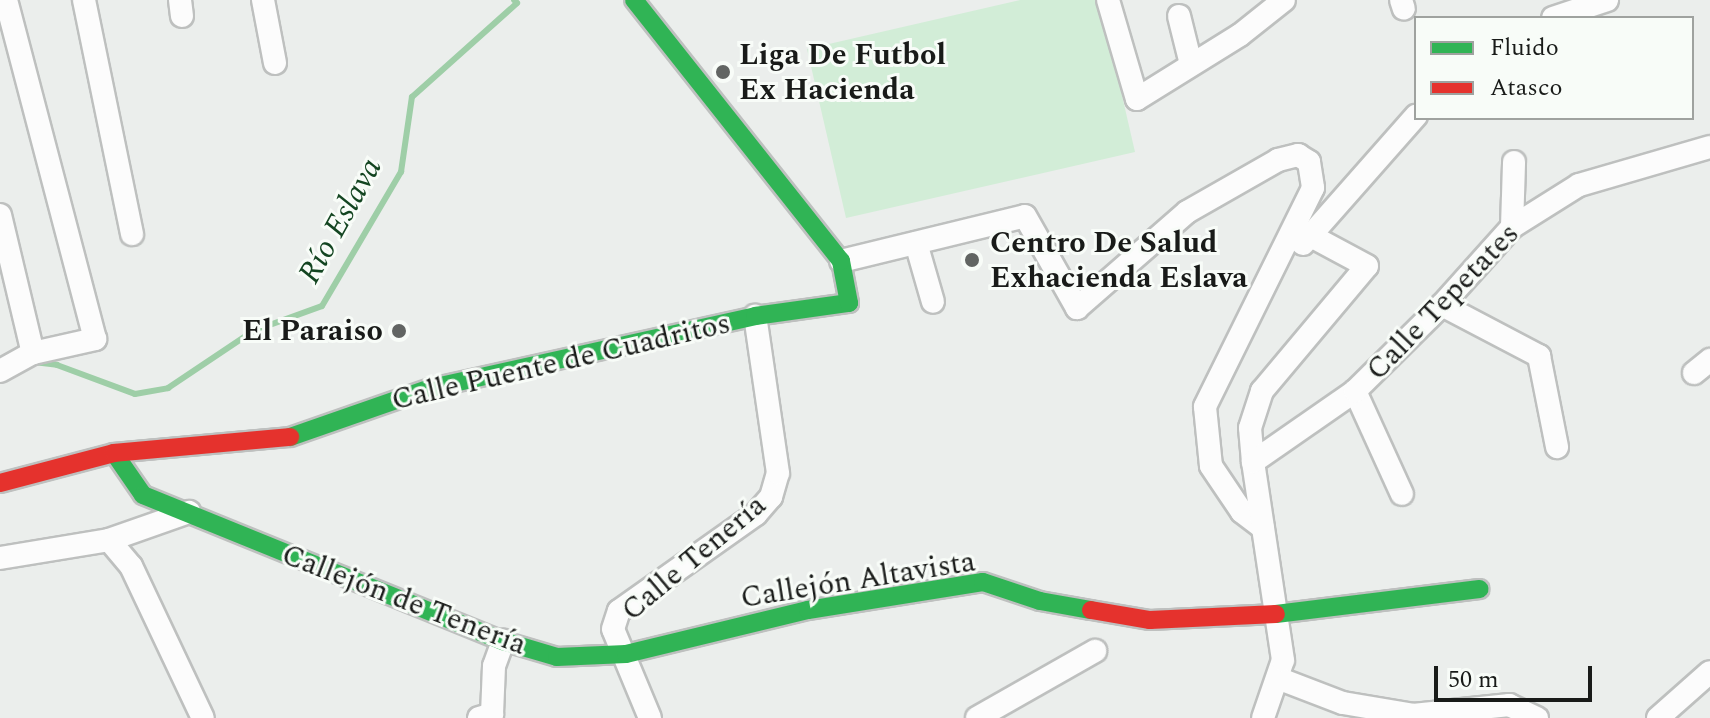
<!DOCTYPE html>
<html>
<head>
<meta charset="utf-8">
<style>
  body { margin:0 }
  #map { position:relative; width:1710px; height:718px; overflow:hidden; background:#ebeeec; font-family:Spectral,serif }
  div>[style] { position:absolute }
  .green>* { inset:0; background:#d2edd7 }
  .stream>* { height:6px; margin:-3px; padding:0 3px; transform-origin:3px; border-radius:3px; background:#9ecea7 }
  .roads { filter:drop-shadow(2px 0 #bec0bf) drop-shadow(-2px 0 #bec0bf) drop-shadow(0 2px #bec0bf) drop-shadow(0 -2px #bec0bf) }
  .street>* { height:22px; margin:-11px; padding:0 11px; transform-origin:11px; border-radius:11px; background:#fcfcfc }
  .fast>* { height:18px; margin:-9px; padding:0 9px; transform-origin:9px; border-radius:9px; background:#30b455 }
  .jam>* { height:18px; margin:-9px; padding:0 9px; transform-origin:9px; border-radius:9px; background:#e5322d }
  .dots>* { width:22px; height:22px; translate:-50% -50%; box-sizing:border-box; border:4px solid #f8fcf8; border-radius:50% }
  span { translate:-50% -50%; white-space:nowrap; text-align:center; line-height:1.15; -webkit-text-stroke:6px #f8fcf8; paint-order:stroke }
  .poi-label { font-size:30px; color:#191b19; font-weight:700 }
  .left { translate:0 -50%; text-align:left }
  .right { translate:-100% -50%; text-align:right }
  .street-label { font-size:30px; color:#191b19 }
  .water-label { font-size:32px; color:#134521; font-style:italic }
  .legend { position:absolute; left:1414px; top:16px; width:280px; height:104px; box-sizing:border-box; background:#f8fcf8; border:2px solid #9fa29f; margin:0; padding:10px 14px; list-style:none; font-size:24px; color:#191b19 }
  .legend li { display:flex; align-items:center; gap:16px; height:40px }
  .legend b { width:40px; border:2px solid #9fa29f }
  .scale { position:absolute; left:1434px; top:666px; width:158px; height:36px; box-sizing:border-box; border:4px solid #191b19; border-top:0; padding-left:10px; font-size:24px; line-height:28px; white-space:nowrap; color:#191b19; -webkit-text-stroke:6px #f8fcf8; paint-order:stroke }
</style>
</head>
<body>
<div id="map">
  <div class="green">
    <div style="clip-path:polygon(1020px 0,1100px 0,1135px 152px,846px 218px,807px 49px)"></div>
  </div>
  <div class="stream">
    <div style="left:34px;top:362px;width:23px;rotate:7deg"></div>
    <div style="left:57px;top:365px;width:83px;rotate:20.4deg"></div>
    <div style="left:135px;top:394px;width:34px;rotate:-10deg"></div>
    <div style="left:168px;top:388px;width:102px;rotate:-33.8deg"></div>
    <div style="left:253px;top:331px;width:73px;rotate:-19.9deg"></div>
    <div style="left:322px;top:306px;width:156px;rotate:-59.5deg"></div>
    <div style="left:401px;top:172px;width:76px;rotate:-81.7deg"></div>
    <div style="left:412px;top:97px;width:141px;rotate:-41.8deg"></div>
    <div style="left:517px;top:3px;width:4px;rotate:-135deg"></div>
  </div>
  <div class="roads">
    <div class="street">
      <div style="left:84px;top:0;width:239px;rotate:78.4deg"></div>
      <div style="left:180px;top:0;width:16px;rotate:83deg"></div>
      <div style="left:263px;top:0;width:64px;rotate:79.2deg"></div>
      <div style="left:1108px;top:0;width:103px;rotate:73.7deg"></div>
      <div style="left:1137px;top:99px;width:121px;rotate:-31.9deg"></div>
      <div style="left:1240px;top:35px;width:56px;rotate:-38.5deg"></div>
      <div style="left:1401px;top:0;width:9px;rotate:72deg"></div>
      <div style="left:1179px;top:16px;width:49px;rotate:76deg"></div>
      <div style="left:1553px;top:18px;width:57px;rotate:-18.4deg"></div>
      <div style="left:0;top:215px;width:142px;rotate:76.6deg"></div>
      <div style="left:1512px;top:227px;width:65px;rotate:-88.2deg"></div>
      <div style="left:916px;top:243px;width:61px;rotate:73.9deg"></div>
      <div style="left:1303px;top:244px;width:171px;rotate:-48.6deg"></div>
      <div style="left:841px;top:261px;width:189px;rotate:-13.7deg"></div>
      <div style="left:1025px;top:216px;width:106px;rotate:60.5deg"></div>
      <div style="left:1077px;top:308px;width:146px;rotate:-41.1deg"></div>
      <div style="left:1187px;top:212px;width:105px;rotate:-29.7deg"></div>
      <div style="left:1278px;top:160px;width:21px;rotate:-14deg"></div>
      <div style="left:1298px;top:155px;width:13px;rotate:32deg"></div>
      <div style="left:1309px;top:162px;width:26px;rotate:81deg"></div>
      <div style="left:1313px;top:188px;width:244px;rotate:116.3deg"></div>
      <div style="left:1205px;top:407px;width:59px;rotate:84.2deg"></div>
      <div style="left:1211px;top:466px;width:55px;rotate:56deg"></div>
      <div style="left:1242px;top:512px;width:26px;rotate:37deg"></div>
      <div style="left:1442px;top:305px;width:110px;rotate:27.7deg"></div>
      <div style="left:1539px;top:356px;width:93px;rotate:78.8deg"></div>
      <div style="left:0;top:371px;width:38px;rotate:-29deg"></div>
      <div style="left:33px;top:353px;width:64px;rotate:-12.7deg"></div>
      <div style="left:95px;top:339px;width:350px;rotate:-104.7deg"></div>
      <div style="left:1694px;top:373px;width:21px;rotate:-39deg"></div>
      <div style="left:1355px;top:391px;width:113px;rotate:65.5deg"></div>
      <div style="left:1253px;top:462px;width:34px;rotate:-95deg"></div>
      <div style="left:1250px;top:428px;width:39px;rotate:-72deg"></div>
      <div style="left:1262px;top:391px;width:163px;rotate:-50deg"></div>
      <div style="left:1367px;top:266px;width:64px;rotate:-151.8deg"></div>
      <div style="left:109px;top:540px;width:34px;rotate:50deg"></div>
      <div style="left:131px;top:566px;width:168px;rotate:64.7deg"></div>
      <div style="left:0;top:558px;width:110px;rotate:-9.4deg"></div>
      <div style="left:109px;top:540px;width:85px;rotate:-19.3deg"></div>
      <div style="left:1280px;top:679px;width:67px;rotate:20.9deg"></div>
      <div style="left:1343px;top:703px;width:71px;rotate:9.7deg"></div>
      <div style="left:1413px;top:715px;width:97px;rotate:-5.9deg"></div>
      <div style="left:1509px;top:705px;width:31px;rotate:25deg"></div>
      <div style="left:479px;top:718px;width:14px;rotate:-17deg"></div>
      <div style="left:492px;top:714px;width:48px;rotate:-87.6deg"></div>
      <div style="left:494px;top:666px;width:27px;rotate:-70deg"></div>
      <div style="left:650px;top:718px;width:96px;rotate:-112.6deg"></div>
      <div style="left:613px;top:629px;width:19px;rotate:-72deg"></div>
      <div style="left:619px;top:611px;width:168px;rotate:-35.3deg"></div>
      <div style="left:756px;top:514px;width:23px;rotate:-49deg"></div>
      <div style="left:771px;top:497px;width:25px;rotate:-74deg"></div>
      <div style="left:778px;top:473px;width:159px;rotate:-98.3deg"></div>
      <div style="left:977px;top:718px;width:136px;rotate:-29.6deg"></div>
      <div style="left:1263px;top:718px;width:61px;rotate:-71deg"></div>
      <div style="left:1283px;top:660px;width:200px;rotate:-98.6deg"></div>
      <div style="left:1253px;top:462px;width:124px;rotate:-34.8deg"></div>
      <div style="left:1355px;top:391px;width:122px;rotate:-44.7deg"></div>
      <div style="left:1442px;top:305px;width:105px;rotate:-48.1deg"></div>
      <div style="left:1512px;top:227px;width:79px;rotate:-32.1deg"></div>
      <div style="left:1579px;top:185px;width:136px;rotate:-16.2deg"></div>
      <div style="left:1658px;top:718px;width:69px;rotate:-41.5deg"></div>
    </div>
    <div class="fast">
      <div style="left:290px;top:437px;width:149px;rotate:-19.2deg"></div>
      <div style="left:431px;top:388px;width:332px;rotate:-12.5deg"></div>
      <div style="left:755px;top:316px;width:95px;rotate:-7.9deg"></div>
      <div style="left:849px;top:303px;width:43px;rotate:-100.8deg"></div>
      <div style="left:841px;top:261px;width:333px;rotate:-128.4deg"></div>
      <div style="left:114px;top:453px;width:51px;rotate:55.4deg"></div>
      <div style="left:143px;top:495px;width:388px;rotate:22.1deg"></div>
      <div style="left:503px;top:641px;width:56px;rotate:16.5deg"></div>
      <div style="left:557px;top:657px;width:69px;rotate:-2.5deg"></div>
      <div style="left:626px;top:654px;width:187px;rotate:-13.6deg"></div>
      <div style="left:808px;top:610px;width:177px;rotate:-9.1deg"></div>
      <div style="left:983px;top:582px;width:60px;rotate:18.4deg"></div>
      <div style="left:1040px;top:601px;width:52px;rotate:10deg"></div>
      <div style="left:1276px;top:614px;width:205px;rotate:-7deg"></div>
    </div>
    <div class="jam">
      <div style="left:0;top:483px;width:118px;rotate:-14.7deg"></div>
      <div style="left:114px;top:453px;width:177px;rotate:-5.2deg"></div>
      <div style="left:1091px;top:610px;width:60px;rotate:9.6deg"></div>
      <div style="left:1150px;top:620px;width:126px;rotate:-2.7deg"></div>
    </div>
  </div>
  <div class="dots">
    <div style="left:723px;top:72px;background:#626563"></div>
    <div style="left:972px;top:260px;background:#626563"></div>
    <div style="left:399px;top:331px;background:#626563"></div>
  </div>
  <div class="poi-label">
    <span class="left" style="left:739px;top:72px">Liga De Futbol<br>Ex Hacienda</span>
    <span class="left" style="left:990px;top:260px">Centro De Salud<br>Exhacienda Eslava</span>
    <span class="right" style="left:383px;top:331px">El Paraiso</span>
  </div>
  <div class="street-label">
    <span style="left:1443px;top:302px;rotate:-46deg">Calle Tepetates</span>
    <span style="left:561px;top:362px;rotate:-13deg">Calle Puente de Cuadritos</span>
    <span style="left:694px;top:558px;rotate:-40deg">Calle Tenería</span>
    <span style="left:858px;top:580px;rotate:-9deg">Callejón Altavista</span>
    <span style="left:404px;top:600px;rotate:21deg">Callejón de Tenería</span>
  </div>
  <div class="water-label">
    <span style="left:341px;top:221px;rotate:-61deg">Río Eslava</span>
  </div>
  <ul class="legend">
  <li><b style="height:10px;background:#30b455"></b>Fluido</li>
  <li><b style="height:10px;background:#e5322d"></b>Atasco</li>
  </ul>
  <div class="scale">50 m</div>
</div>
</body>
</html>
